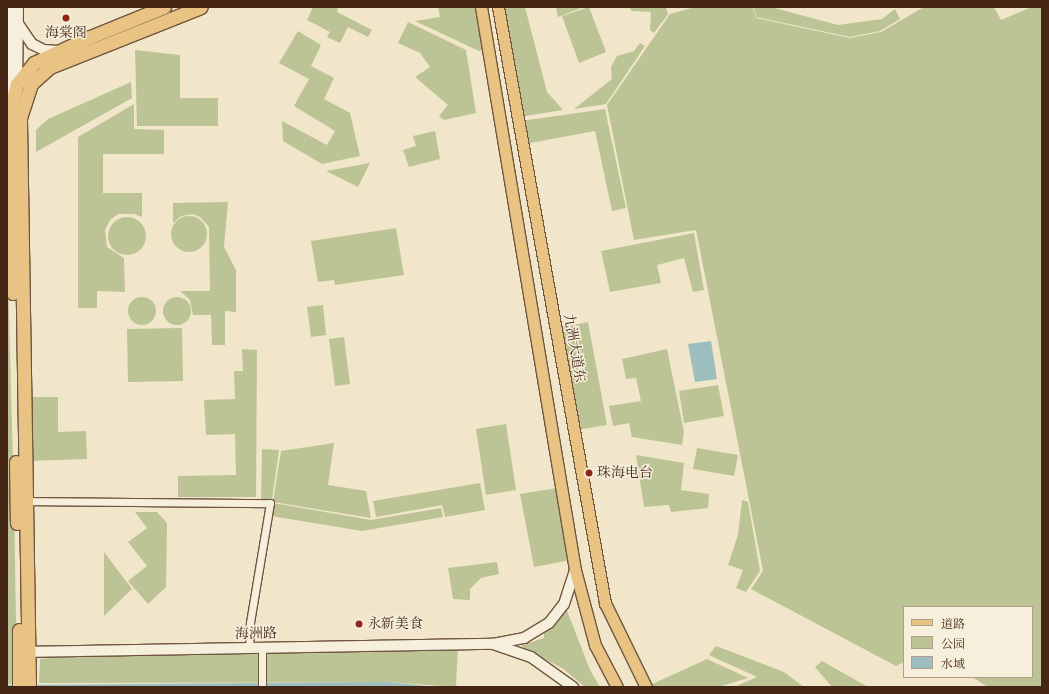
<!DOCTYPE html>
<html>
<head>
<meta charset="utf-8">
<style>
  body { margin:0 }
  #map { position:relative; width:1049px; height:694px; overflow:hidden; background:#f1e6c9; font-family:"IM FELL French Canon","Noto Serif SC",serif }
  div>[style] { position:absolute }
  .green>* { inset:0; background:#bcc495 }
  .round { border-radius:50% }
  .water>* { inset:0; background:#9dbebe }
  .roads { filter:drop-shadow(1px 0 #705641) drop-shadow(-1px 0 #705641) drop-shadow(0 1px #705641) drop-shadow(0 -1px #705641) }
  .street>* { height:7px; margin:-3.5px; padding:0 3.5px; transform-origin:3.5px; border-radius:3.5px; background:#f6efdc }
  .secondary>* { height:10px; margin:-5px; padding:0 5px; transform-origin:5px; border-radius:5px; background:#f6efdc }
  .primary>* { height:11px; margin:-5.5px; padding:0 5.5px; transform-origin:5.5px; border-radius:5.5px; background:#e8c384 }
  .highway>* { height:13px; margin:-6.5px; padding:0 6.5px; transform-origin:6.5px; border-radius:6.5px; background:#e8c384 }
  .dots>* { width:11px; height:11px; translate:-50% -50%; box-sizing:border-box; border:2px solid #f6efdc; border-radius:50% }
  span { translate:-50% -50%; white-space:nowrap; text-align:center; line-height:1.15; -webkit-text-stroke:3px #f6efdc; paint-order:stroke }
  .poi-label { font-size:14px; color:#452614 }
  .left { translate:0 -50%; text-align:left }
  .street-label { font-size:14px; color:#452614 }
  .frame { position:absolute; inset:0; border:8px solid #452614; pointer-events:none }
  .legend { position:absolute; left:903px; top:606px; width:130px; height:72px; box-sizing:border-box; background:#f6efdc; border:1px solid #af9f8c; margin:0; padding:5px 7px; list-style:none; font-size:12px; color:#452614 }
  .legend li { display:flex; align-items:center; gap:8px; height:20px }
  .legend b { width:20px; border:1px solid #af9f8c }
</style>
</head>
<body>
<div id="map">
  <div class="green">
    <div style="clip-path:polygon(313px 7px,338px 7px,337px 12px,372px 30px,368px 37px,348px 27px,340px 43px,327px 37px,330px 32px,307px 20px)"></div>
    <div style="clip-path:polygon(438px 7px,478px 7px,485px 50px,479px 51px,415px 21px,440px 17px)"></div>
    <div style="clip-path:polygon(500px 7px,525px 7px,547px 92px,563px 110px,519px 117px)"></div>
    <div style="clip-path:polygon(556px 7px,584px 7px,558px 17px)"></div>
    <div style="clip-path:polygon(589px 7px,606px 52px,579px 63px,562px 16px)"></div>
    <div style="clip-path:polygon(629px 7px,666px 7px,668px 14px,654px 33px,650px 30px,651px 12px,632px 11px)"></div>
    <div style="clip-path:polygon(695px 7px,753px 7px,756px 18px,850px 38px,881px 32px,924px 7px,994px 7px,1001px 20px,1032px 7px,1042px 7px,1042px 687px,988px 687px,972px 677px,1032px 677px,1032px 607px,904px 607px,904px 662px,896px 666px,751px 589px,763px 571px,696px 230px,634px 240px,607px 105px,670px 14px)"></div>
    <div style="clip-path:polygon(754px 7px,771px 7px,838px 25px,882px 19px,895px 9px,900px 19px,880px 31px,850px 37px,756px 17px)"></div>
    <div style="clip-path:polygon(408px 22px,466px 50px,476px 113px,444px 120px,439px 116px,448px 105px,415px 77px,430px 67px,420px 53px,398px 43px)"></div>
    <div style="clip-path:polygon(298px 31px,321px 45px,311px 66px,334px 78px,324px 99px,350px 113px,360px 156px,322px 164px,283px 141px,282px 121px,327px 145px,335px 131px,294px 106px,309px 79px,279px 63px)"></div>
    <div style="clip-path:polygon(640px 43px,645px 46px,606px 104px,574px 109px,612px 79px,611px 67px,617px 56px,634px 51px)"></div>
    <div style="clip-path:polygon(135px 50px,180px 55px,180px 98px,218px 98px,218px 126px,137px 126px)"></div>
    <div style="clip-path:polygon(131px 82px,132px 98px,36px 152px,36px 130px,48px 119px)"></div>
    <div style="clip-path:polygon(134px 104px,134px 129px,164px 130px,164px 154px,103px 154px,103px 193px,142px 193px,142px 217px,134px 214px,118px 214px,110px 220px,105px 230px,107px 247px,124px 258px,125px 292px,97px 291px,97px 308px,78px 308px,78px 137px)"></div>
    <div style="clip-path:polygon(605px 109px,626px 208px,612px 211px,595px 131px,525px 144px,521px 121px)"></div>
    <div style="clip-path:polygon(435px 131px,440px 159px,409px 167px,403px 150px,416px 146px,413px 136px)"></div>
    <div style="clip-path:polygon(370px 163px,358px 187px,326px 171px)"></div>
    <div style="clip-path:polygon(228px 202px,224px 247px,236px 270px,236px 312px,225px 311px,225px 345px,212px 345px,211px 315px,193px 315px,190px 300px,180px 291px,210px 291px,209px 227px,200px 217px,193px 214px,181px 216px,173px 223px,173px 203px)"></div>
    <div class="round" style="left:171px;top:216px;width:36px;height:36px"></div>
    <div class="round" style="left:108px;top:217px;width:38px;height:38px"></div>
    <div style="clip-path:polygon(396px 228px,404px 275px,335px 285px,334px 280px,318px 282px,311px 241px)"></div>
    <div style="clip-path:polygon(694px 233px,704px 290px,693px 292px,684px 258px,657px 265px,661px 283px,610px 292px,601px 251px)"></div>
    <div style="clip-path:polygon(7px 238px,14px 500px,17px 684px,7px 684px)"></div>
    <div class="round" style="left:128px;top:297px;width:28px;height:28px"></div>
    <div class="round" style="left:163px;top:297px;width:28px;height:28px"></div>
    <div style="clip-path:polygon(323px 305px,326px 335px,311px 337px,307px 307px)"></div>
    <div style="clip-path:polygon(588px 322px,607px 425px,577px 430px,558px 328px)"></div>
    <div style="clip-path:polygon(182px 328px,183px 381px,128px 382px,127px 329px)"></div>
    <div style="clip-path:polygon(344px 337px,350px 384px,335px 386px,329px 339px)"></div>
    <div style="clip-path:polygon(242px 349px,257px 350px,256px 497px,178px 497px,178px 476px,236px 475px,235px 434px,206px 435px,204px 400px,235px 399px,234px 371px,243px 371px)"></div>
    <div style="clip-path:polygon(667px 349px,684px 432px,682px 445px,632px 437px,629px 423px,613px 426px,609px 406px,641px 401px,636px 378px,626px 379px,622px 359px)"></div>
    <div style="clip-path:polygon(718px 385px,724px 416px,684px 423px,679px 391px)"></div>
    <div style="clip-path:polygon(28px 397px,58px 397px,58px 432px,86px 431px,87px 459px,27px 461px)"></div>
    <div style="clip-path:polygon(506px 424px,516px 490px,486px 495px,476px 429px)"></div>
    <div style="clip-path:polygon(334px 443px,328px 485px,366px 491px,371px 518px,273px 502px,281px 451px)"></div>
    <div style="clip-path:polygon(697px 448px,738px 455px,734px 476px,693px 469px)"></div>
    <div style="clip-path:polygon(262px 449px,279px 450px,272px 500px,261px 500px)"></div>
    <div style="clip-path:polygon(636px 455px,684px 463px,681px 490px,709px 494px,708px 508px,671px 512px,669px 505px,644px 507px)"></div>
    <div style="clip-path:polygon(480px 483px,485px 510px,445px 517px,442px 505px,376px 517px,373px 501px)"></div>
    <div style="clip-path:polygon(557px 488px,571px 560px,534px 567px,520px 494px)"></div>
    <div style="clip-path:polygon(742px 500px,748px 502px,760px 571px,746px 592px,736px 588px,743px 570px,728px 565px,738px 535px)"></div>
    <div style="clip-path:polygon(273px 503px,371px 520px,441px 508px,443px 517px,362px 531px,271px 516px)"></div>
    <div style="clip-path:polygon(135px 512px,157px 512px,167px 523px,166px 587px,148px 604px,128px 581px,147px 566px,128px 542px,147px 528px)"></div>
    <div style="clip-path:polygon(104px 552px,132px 589px,104px 616px)"></div>
    <div style="clip-path:polygon(497px 562px,499px 574px,481px 578px,470px 589px,470px 600px,453px 599px,448px 568px)"></div>
    <div style="clip-path:polygon(566px 608px,590px 670px,600px 687px,585px 687px,562px 668px,523px 648px,522px 645px,544px 638px,544px 632px,561px 618px)"></div>
    <div style="clip-path:polygon(458px 645px,456px 687px,387px 682px,39px 683px,40px 659px,131px 650px)"></div>
    <div style="clip-path:polygon(716px 646px,784px 672px,804px 687px,734px 687px,757px 677px,709px 655px)"></div>
    <div style="clip-path:polygon(707px 659px,748px 678px,718px 687px,648px 686px)"></div>
    <div style="clip-path:polygon(822px 661px,868px 687px,832px 687px,815px 667px)"></div>
  </div>
  <div class="water">
    <div style="clip-path:polygon(711px 341px,717px 379px,695px 382px,688px 344px)"></div>
    <div style="clip-path:polygon(387px 682px,438px 687px,7px 687px,7px 685px)"></div>
  </div>
  <div class="roads">
    <div class="street">
      <div style="left:24px;top:501px;width:246px;rotate:0.5deg"></div>
      <div style="left:270px;top:503px;width:122px;rotate:99.5deg"></div>
      <div style="left:250px;top:623px;width:25px;rotate:92deg"></div>
      <div style="left:262px;top:648px;width:39px;rotate:90deg"></div>
    </div>
    <div class="secondary">
      <div style="left:8px;top:7px;width:94px;rotate:88.8deg"></div>
      <div style="left:19px;top:25px;width:23px;rotate:56deg"></div>
      <div style="left:32px;top:44px;width:13px;rotate:27deg"></div>
      <div style="left:44px;top:50px;width:14px;rotate:4deg"></div>
      <div style="left:17px;top:87px;width:80px;rotate:-89.3deg"></div>
      <div style="left:493px;top:644px;width:40px;rotate:18.9deg"></div>
      <div style="left:531px;top:657px;width:52px;rotate:35.5deg"></div>
      <div style="left:22px;top:652px;width:471px;rotate:-1deg"></div>
      <div style="left:493px;top:644px;width:32px;rotate:-11deg"></div>
      <div style="left:524px;top:638px;width:29px;rotate:-31deg"></div>
      <div style="left:549px;top:623px;width:24px;rotate:-52deg"></div>
      <div style="left:564px;top:604px;width:36px;rotate:-72deg"></div>
    </div>
    <div class="primary">
      <div style="left:481px;top:7px;width:571px;rotate:80.52deg"></div>
      <div style="left:575px;top:570px;width:78px;rotate:75.1deg"></div>
      <div style="left:595px;top:645px;width:47px;rotate:62.4deg"></div>
      <div style="left:498px;top:7px;width:606px;rotate:79.82deg"></div>
      <div style="left:605px;top:603px;width:93px;rotate:64deg"></div>
    </div>
    <div class="highway">
      <div style="left:13px;top:293px;width:183px;rotate:-90.9deg"></div>
      <div style="left:10px;top:110px;width:27px;rotate:-75deg"></div>
      <div style="left:17px;top:84px;width:27px;rotate:-51deg"></div>
      <div style="left:34px;top:63px;width:62px;rotate:-24.9deg"></div>
      <div style="left:90px;top:37px;width:80px;rotate:-22.1deg"></div>
      <div style="left:16px;top:462px;width:61px;rotate:89.1deg"></div>
      <div style="left:19px;top:630px;width:57px;rotate:90deg"></div>
      <div style="left:29px;top:687px;width:569px;rotate:-90.91deg"></div>
      <div style="left:20px;top:118px;width:36px;rotate:-72deg"></div>
      <div style="left:31px;top:84px;width:25px;rotate:-42deg"></div>
      <div style="left:50px;top:67px;width:162px;rotate:-21.7deg"></div>
    </div>
  </div>
  <div class="dots">
    <div style="left:66px;top:18px;background:#8f2418"></div>
    <div style="left:589px;top:473px;background:#8f2418"></div>
    <div style="left:359px;top:624px;background:#8f2418"></div>
  </div>
  <div class="poi-label">
    <span style="left:66px;top:33px">海棠阁</span>
    <span class="left" style="left:597px;top:473px">珠海电台</span>
    <span class="left" style="left:367px;top:624px">永新美食</span>
  </div>
  <div class="street-label">
    <span style="left:574px;top:348px;rotate:80deg">九洲大道东</span>
    <span style="left:256px;top:634px;rotate:-1deg">海洲路</span>
  </div>
  <div class="frame"></div>
  <ul class="legend">
  <li><b style="height:5px;background:#e8c384"></b>道路</li>
  <li><b style="height:11px;background:#bcc495"></b>公园</li>
  <li><b style="height:11px;background:#9dbebe"></b>水域</li>
  </ul>
</div>
</body>
</html>
